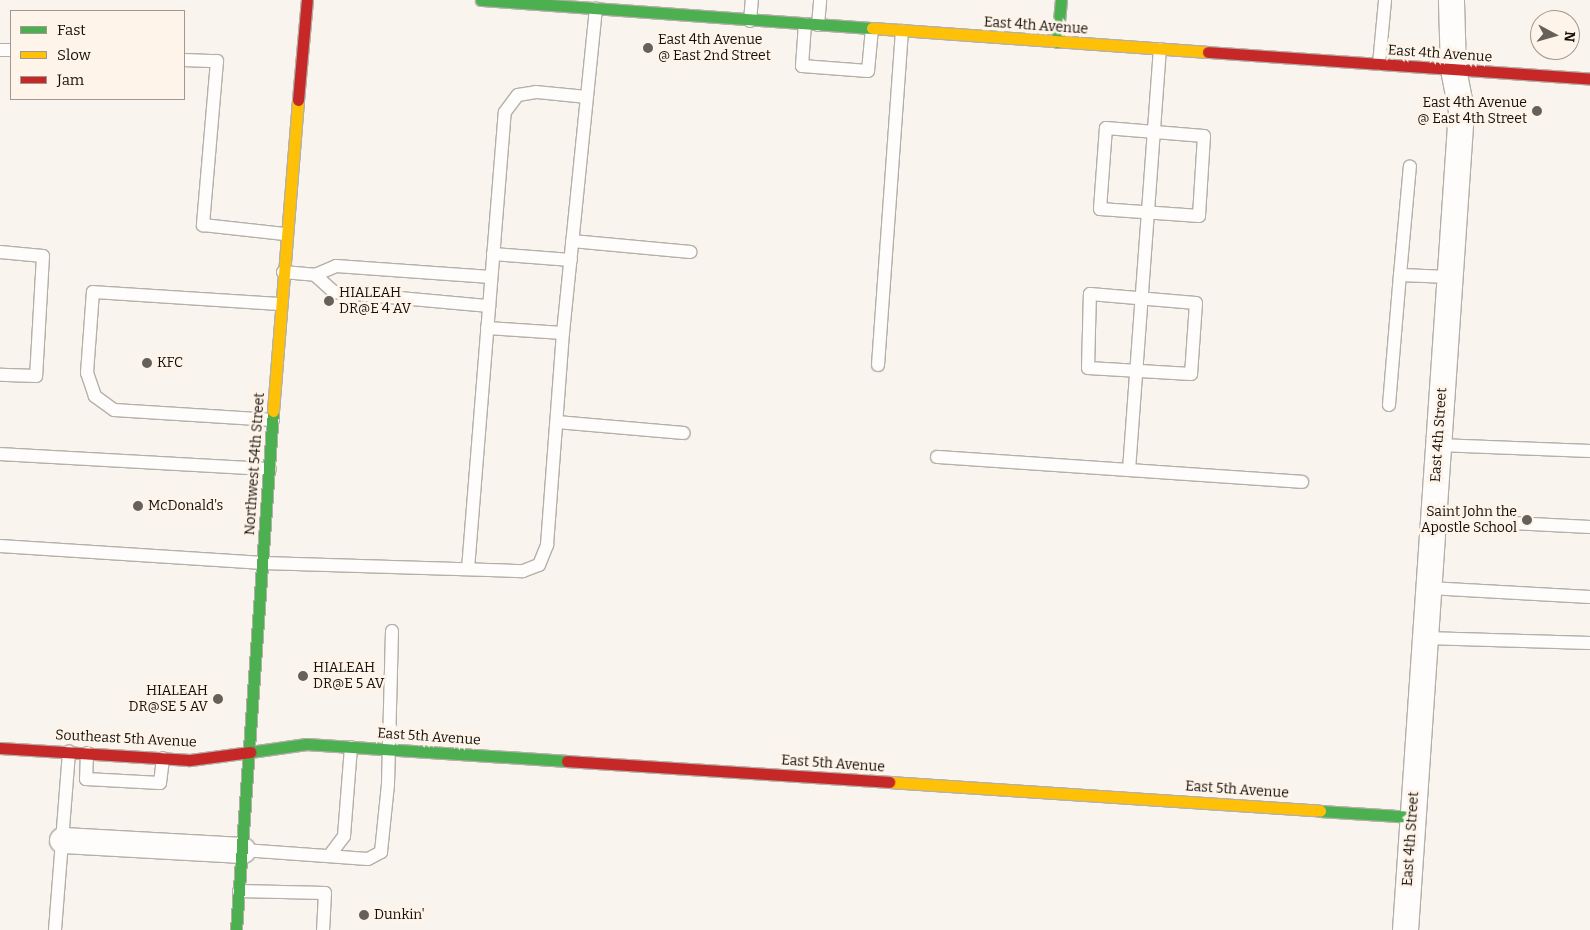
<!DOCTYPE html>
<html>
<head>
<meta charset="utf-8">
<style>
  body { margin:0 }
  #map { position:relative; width:1590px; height:930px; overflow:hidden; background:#faf4ee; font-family:Bitter,serif }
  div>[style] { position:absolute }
  .roads { filter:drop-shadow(1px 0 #b4afa9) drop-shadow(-1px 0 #b4afa9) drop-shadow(0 1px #b4afa9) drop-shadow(0 -1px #b4afa9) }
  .lane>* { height:12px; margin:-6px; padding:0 6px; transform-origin:6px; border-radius:6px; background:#fefdfc }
  .street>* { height:25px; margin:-12.5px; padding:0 12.5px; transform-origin:12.5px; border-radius:12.5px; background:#fefdfc }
  .fast>* { height:11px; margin:-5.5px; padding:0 5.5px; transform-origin:5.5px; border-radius:5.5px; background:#4caf50 }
  .slow>* { height:11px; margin:-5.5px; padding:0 5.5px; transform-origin:5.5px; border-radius:5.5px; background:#ffc107 }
  .jam>* { height:11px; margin:-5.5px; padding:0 5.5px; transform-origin:5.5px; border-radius:5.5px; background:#c62828 }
  .dots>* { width:14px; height:14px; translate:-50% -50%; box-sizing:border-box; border:2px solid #fef4ea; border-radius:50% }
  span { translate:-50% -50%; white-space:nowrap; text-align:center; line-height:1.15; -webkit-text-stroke:5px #fef4ea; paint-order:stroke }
  .street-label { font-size:14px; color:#15100a }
  .poi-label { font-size:14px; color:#15100a }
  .left { translate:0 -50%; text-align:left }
  .right { translate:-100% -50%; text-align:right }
  .legend { position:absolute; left:10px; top:10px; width:175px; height:90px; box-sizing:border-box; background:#fef4ea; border:1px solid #a19990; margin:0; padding:6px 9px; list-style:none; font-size:15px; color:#15100a }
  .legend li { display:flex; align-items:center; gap:10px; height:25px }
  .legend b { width:25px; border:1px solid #a19990 }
  .north { position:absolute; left:1530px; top:10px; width:50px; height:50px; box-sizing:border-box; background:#fef4ea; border:1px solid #a19990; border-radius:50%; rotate:96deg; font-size:14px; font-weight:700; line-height:20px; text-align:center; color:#15100a }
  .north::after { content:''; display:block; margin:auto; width:18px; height:22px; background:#65605a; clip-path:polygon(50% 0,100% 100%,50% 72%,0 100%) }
</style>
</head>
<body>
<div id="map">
  <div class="roads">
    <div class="lane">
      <div style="left:750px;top:21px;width:21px;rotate:-85deg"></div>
      <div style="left:805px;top:24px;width:42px;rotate:94.1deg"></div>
      <div style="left:802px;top:66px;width:66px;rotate:4.3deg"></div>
      <div style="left:868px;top:71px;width:42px;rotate:-84.6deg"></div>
      <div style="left:818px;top:25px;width:25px;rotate:-85deg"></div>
      <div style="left:0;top:50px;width:11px"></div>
      <div style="left:184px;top:60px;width:33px;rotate:2deg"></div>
      <div style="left:217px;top:61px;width:165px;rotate:94.9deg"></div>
      <div style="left:203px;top:225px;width:82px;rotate:6.3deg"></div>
      <div style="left:1379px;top:64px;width:64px;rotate:-84.6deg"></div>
      <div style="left:1106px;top:128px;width:98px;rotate:4.7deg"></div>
      <div style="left:1204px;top:136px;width:80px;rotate:93.6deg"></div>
      <div style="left:1199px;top:216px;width:99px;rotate:-176deg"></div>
      <div style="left:1100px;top:209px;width:81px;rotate:-85.8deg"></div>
      <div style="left:572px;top:241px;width:119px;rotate:5.3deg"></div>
      <div style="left:0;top:252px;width:43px;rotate:5.3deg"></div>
      <div style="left:43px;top:256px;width:120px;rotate:93.3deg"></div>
      <div style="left:36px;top:376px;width:36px;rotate:-178deg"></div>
      <div style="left:493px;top:254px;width:78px;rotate:4.4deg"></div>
      <div style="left:283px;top:272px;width:32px;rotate:5deg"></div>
      <div style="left:315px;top:275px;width:23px;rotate:-23deg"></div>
      <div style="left:336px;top:266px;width:155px;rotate:4.1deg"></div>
      <div style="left:315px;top:275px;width:25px;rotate:42deg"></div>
      <div style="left:334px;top:292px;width:156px;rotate:5.2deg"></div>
      <div style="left:1400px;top:275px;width:109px;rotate:-84.8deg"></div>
      <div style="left:1090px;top:294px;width:106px;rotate:4.9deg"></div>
      <div style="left:1196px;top:303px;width:71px;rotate:94deg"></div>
      <div style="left:1191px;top:374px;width:103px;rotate:-176.7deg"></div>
      <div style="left:1088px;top:368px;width:74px;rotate:-88.5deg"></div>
      <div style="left:487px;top:328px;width:76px;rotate:3.8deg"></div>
      <div style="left:878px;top:365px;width:335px;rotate:-85.9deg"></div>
      <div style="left:1389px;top:405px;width:130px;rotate:-85.2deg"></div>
      <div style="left:1400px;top:275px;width:50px;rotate:2.3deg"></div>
      <div style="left:273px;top:420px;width:159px;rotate:-176.4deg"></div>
      <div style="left:114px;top:410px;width:24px;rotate:-144deg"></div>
      <div style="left:95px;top:396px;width:24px;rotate:-109deg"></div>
      <div style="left:87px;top:373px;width:81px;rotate:-85.8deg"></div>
      <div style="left:93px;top:292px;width:188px;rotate:3.7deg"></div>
      <div style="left:557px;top:422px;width:127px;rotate:5deg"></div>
      <div style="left:1438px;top:445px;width:152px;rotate:2.3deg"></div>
      <div style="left:0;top:454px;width:270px;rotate:3.2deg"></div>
      <div style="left:937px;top:457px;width:366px;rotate:3.9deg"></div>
      <div style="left:1129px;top:470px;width:422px;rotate:-85.8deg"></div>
      <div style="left:1434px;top:519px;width:156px;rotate:2.9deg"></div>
      <div style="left:0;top:546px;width:264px;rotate:3.7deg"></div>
      <div style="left:263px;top:563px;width:260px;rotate:1.8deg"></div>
      <div style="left:523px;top:571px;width:17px;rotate:-21deg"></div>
      <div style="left:539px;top:565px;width:22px;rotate:-68deg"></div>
      <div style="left:547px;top:545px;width:213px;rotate:-85.7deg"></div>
      <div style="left:563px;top:333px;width:326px;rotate:-84.2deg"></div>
      <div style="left:468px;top:569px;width:458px;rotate:-85.4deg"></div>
      <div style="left:505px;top:112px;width:21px;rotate:-53deg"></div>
      <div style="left:518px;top:95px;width:18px;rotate:-9deg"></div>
      <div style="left:536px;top:92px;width:50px;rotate:5.7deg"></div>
      <div style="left:1429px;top:588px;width:161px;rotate:3.2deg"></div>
      <div style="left:1425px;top:638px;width:165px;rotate:1.7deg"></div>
      <div style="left:87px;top:753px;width:26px;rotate:92deg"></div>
      <div style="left:86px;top:779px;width:74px;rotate:3.1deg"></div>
      <div style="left:160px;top:783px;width:25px;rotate:-83deg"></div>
      <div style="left:243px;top:850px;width:125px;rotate:4.1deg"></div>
      <div style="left:368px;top:859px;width:15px;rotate:-28deg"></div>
      <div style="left:381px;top:852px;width:68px;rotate:-84.1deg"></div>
      <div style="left:388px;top:784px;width:153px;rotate:-88.5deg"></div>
      <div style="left:329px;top:856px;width:25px;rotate:-53deg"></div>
      <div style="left:344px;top:836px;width:89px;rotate:-85.5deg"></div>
      <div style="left:239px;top:891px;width:86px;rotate:1.3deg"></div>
      <div style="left:325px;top:893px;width:37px;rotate:93deg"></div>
      <div style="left:55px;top:930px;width:179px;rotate:-85.5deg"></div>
    </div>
    <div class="street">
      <div style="left:62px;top:840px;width:181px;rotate:3.2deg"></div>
      <div style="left:1405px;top:930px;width:822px;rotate:-86.09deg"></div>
      <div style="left:1461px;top:110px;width:42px;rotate:-101deg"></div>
      <div style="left:1453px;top:69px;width:69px;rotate:-91.7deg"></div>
    </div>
    <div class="fast">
      <div style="left:481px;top:0;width:392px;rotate:4.1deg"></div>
      <div style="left:1057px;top:42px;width:42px;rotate:-84.6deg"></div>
      <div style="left:250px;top:752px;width:57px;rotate:-8.1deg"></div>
      <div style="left:306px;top:744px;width:262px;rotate:3.7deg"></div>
      <div style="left:1320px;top:811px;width:93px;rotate:3.7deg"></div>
      <div style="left:236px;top:930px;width:520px;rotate:-85.92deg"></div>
    </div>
    <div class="slow">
      <div style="left:872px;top:28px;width:337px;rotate:4.1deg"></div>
      <div style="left:273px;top:411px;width:312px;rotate:-85.4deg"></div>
      <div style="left:889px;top:782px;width:432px;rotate:3.8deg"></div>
    </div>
    <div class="jam">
      <div style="left:1208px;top:52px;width:383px;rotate:4deg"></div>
      <div style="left:298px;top:100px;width:100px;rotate:-84.9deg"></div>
      <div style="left:0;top:748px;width:190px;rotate:3.6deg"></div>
      <div style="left:190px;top:760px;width:61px;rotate:-7.6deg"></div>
      <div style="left:567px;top:761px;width:323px;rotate:3.7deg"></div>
    </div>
  </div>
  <div class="dots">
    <div style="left:648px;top:48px;background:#65605a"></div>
    <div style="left:1537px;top:111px;background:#65605a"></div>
    <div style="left:329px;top:301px;background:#65605a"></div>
    <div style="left:147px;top:363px;background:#65605a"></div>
    <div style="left:138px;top:506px;background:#65605a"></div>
    <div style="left:1527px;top:520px;background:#65605a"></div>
    <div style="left:303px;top:676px;background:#65605a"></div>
    <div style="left:218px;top:699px;background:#65605a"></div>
    <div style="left:364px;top:915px;background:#65605a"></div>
  </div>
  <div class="street-label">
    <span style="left:1036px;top:26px;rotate:4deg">East 4th Avenue</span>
    <span style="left:1440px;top:54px;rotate:4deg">East 4th Avenue</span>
    <span style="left:1439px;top:435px;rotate:-86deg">East 4th Street</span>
    <span style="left:255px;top:464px;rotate:-86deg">Northwest 54th Street</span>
    <span style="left:429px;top:737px;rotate:4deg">East 5th Avenue</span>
    <span style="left:126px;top:739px;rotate:3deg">Southeast 5th Avenue</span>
    <span style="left:833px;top:764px;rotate:4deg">East 5th Avenue</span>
    <span style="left:1237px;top:790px;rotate:4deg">East 5th Avenue</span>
    <span style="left:1411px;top:839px;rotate:-86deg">East 4th Street</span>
  </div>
  <div class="poi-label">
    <span class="left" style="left:658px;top:48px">East 4th Avenue<br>@ East 2nd Street</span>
    <span class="right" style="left:1527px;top:111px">East 4th Avenue<br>@ East 4th Street</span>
    <span class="left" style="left:339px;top:301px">HIALEAH<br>DR@E 4 AV</span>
    <span class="left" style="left:157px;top:363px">KFC</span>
    <span class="left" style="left:148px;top:506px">McDonald's</span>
    <span class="right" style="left:1517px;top:520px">Saint John the<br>Apostle School</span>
    <span class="left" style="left:313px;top:676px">HIALEAH<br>DR@E 5 AV</span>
    <span class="right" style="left:208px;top:699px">HIALEAH<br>DR@SE 5 AV</span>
    <span class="left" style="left:374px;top:915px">Dunkin'</span>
  </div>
  <ul class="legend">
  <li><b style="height:6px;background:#4caf50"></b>Fast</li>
  <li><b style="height:6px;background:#ffc107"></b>Slow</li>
  <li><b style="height:6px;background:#c62828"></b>Jam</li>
  </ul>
  <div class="north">N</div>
</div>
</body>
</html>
